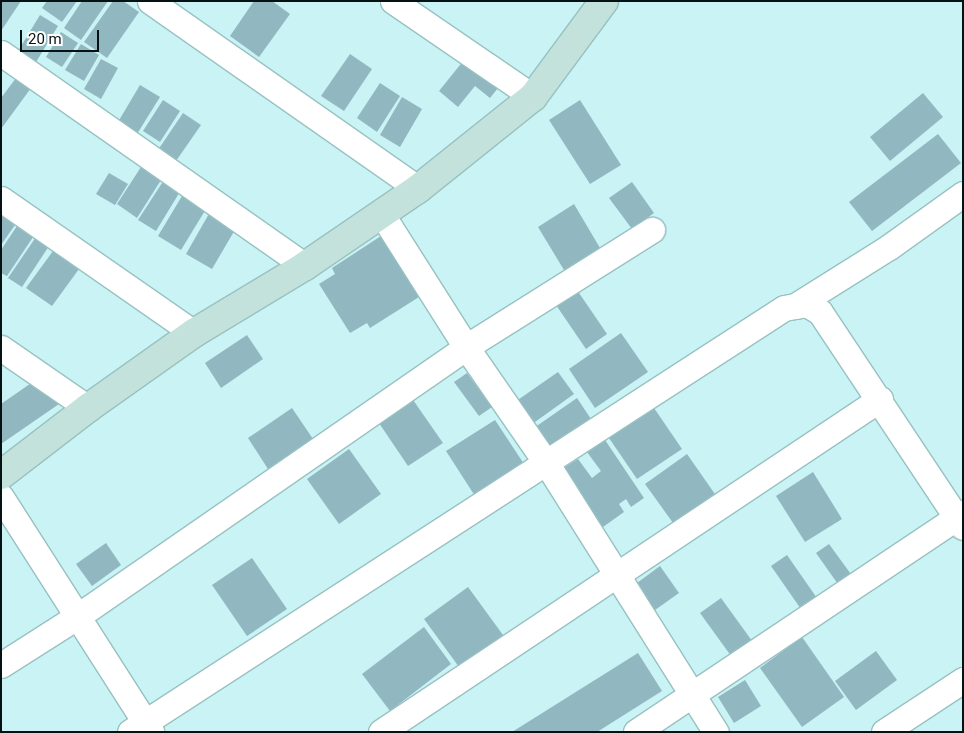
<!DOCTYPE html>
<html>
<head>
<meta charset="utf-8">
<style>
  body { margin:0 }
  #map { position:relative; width:964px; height:733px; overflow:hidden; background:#c9f3f4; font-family:Roboto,sans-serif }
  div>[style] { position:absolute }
  .building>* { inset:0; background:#91b7c1 }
  .roads { filter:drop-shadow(1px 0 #98c1c1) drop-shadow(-1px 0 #98c1c1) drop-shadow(0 1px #98c1c1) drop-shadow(0 -1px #98c1c1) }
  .street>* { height:25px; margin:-12.5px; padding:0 12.5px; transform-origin:12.5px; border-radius:12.5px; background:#fff }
  .secondary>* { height:28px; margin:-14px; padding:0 14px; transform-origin:14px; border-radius:14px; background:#c4e2dc }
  span { translate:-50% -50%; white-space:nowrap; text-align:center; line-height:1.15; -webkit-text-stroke:5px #fff; paint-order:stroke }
  .frame { position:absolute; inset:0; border:2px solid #041213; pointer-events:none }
  .scale { position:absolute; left:20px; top:30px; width:79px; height:22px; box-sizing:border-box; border:2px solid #041213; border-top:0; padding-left:6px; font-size:15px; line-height:18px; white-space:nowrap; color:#041213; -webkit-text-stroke:4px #fff; paint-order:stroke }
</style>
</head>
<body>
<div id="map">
  <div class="building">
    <div style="clip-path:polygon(1px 1px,21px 1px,1px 31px)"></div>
    <div style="clip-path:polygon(47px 1px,77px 1px,62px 22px,42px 8px)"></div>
    <div style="clip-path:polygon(82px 1px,108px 1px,81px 40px,64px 28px)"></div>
    <div style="clip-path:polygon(113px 1px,123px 1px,139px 12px,107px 58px,84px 42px)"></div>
    <div style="clip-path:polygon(254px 1px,272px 1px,290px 14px,259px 57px,230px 36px)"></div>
    <div style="clip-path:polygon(40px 15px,58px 26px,33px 67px,15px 56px)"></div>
    <div style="clip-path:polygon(61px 32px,78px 43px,62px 67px,46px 57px)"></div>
    <div style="clip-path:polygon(81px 44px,99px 55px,84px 81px,65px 70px)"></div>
    <div style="clip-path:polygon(350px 54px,372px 69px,344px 111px,321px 96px)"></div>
    <div style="clip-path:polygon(101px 59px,118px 68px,101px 99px,84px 89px)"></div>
    <div style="clip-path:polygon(464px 60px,498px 88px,490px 98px,475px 86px,458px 107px,439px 91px)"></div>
    <div style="clip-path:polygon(16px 78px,31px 88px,1px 129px,1px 98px)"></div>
    <div style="clip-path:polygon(380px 83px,400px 96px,377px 132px,357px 118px)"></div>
    <div style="clip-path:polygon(140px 85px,160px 97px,137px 134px,118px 122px)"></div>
    <div style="clip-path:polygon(923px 93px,943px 117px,890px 161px,870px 137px)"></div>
    <div style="clip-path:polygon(402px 97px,422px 109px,400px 147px,380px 135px)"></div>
    <div style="clip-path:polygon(163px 100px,180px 111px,160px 142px,143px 131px)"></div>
    <div style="clip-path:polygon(580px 100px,621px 165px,590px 184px,549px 120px)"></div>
    <div style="clip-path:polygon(183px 113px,201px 125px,176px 161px,158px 150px)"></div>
    <div style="clip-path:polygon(938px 134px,961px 163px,872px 231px,849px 202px)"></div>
    <div style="clip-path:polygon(141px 167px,161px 180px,137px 218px,117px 204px)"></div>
    <div style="clip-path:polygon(109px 173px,128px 184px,115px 205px,96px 194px)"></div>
    <div style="clip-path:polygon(164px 180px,181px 190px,156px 231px,138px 220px)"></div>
    <div style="clip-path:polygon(632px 182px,654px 213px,632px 229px,609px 198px)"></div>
    <div style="clip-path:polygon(182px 196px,206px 209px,181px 250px,158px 236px)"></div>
    <div style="clip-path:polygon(574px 204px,600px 248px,564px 270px,538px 227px)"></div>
    <div style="clip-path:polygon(210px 212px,236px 228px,212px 269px,186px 254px)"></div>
    <div style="clip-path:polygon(1px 216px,15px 225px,1px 245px)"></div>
    <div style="clip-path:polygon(17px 226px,33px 237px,7px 276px,1px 273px,1px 250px)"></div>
    <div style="clip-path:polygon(381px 236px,419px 297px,370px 328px,367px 323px,350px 333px,319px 284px,335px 274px,332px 268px)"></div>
    <div style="clip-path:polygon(36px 237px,49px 246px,22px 287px,8px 278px)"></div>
    <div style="clip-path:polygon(53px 251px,79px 269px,52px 306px,26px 288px)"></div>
    <div style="clip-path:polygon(577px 290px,607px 334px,586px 349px,556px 305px)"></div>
    <div style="clip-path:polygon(621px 333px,648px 372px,595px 408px,569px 369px)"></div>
    <div style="clip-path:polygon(247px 335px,263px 359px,221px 388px,205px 363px)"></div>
    <div style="clip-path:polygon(558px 372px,574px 394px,528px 427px,512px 404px)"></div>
    <div style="clip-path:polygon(467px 373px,492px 407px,479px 416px,454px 382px)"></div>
    <div style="clip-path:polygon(40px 377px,59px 404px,1px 444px,1px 404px)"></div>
    <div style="clip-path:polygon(411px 397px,443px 443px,408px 466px,377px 420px)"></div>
    <div style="clip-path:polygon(577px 398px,591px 419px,546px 451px,531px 430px)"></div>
    <div style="clip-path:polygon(292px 408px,313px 439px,268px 469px,248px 438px)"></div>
    <div style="clip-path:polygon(654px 408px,682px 449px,637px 479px,609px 438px)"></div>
    <div style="clip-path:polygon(495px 420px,524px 464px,475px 496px,446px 451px)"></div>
    <div style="clip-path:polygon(605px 440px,644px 498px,631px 507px,626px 499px,619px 504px,624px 512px,603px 527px,562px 469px,578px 459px,592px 478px,601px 471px,587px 452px)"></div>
    <div style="clip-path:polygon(349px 449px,381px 494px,339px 524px,307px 479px)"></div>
    <div style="clip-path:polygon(687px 454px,717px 497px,676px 527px,645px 484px)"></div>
    <div style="clip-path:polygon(813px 472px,842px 519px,805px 542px,776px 496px)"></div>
    <div style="clip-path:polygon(106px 543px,121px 565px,92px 586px,76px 564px)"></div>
    <div style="clip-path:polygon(829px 544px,853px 577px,840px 587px,816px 553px)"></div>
    <div style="clip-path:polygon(787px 555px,819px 601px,803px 612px,771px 566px)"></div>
    <div style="clip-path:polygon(252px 558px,287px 609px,247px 636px,212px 585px)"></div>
    <div style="clip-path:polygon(660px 566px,679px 593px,655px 610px,637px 583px)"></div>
    <div style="clip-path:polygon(468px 587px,503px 635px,459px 667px,424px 619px)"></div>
    <div style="clip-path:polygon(721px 598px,755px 645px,734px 660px,700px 613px)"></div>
    <div style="clip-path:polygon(424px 627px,451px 664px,390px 711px,362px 674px)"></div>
    <div style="clip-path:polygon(802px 637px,844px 697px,802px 727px,760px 668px)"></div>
    <div style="clip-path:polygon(876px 651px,897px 680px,856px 710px,835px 681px)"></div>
    <div style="clip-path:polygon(638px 653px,662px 691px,597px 732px,512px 732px)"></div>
    <div style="clip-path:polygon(745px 680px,761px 706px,734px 723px,718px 697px)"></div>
  </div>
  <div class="roads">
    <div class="street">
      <div style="left:150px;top:1px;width:327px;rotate:35deg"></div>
      <div style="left:393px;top:1px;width:170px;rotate:34.4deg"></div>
      <div style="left:1px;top:53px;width:371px;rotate:35deg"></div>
      <div style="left:1px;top:199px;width:235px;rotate:34.8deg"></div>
      <div style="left:381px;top:213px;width:159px;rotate:57.6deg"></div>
      <div style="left:466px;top:347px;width:142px;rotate:55.3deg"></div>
      <div style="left:547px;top:464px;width:317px;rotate:57.8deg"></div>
      <div style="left:795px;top:306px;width:111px;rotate:-32.1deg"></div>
      <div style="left:889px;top:247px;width:91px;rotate:-35.6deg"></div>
      <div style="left:1px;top:348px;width:106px;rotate:34.6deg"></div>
      <div style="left:1px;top:497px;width:279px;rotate:57.4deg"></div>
      <div style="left:1px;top:665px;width:91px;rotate:-32.5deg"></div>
      <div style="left:78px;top:616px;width:472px;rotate:-34.7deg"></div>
      <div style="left:466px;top:347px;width:220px;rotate:-32.2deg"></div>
      <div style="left:130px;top:732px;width:779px;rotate:-32.96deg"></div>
      <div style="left:784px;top:308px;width:22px;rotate:-10deg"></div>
      <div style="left:806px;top:304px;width:16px;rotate:30deg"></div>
      <div style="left:820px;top:312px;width:258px;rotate:56.4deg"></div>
      <div style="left:381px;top:732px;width:600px;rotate:-33.72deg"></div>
      <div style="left:636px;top:732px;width:394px;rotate:-33.8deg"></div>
      <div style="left:884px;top:732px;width:95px;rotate:-33.4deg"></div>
    </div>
    <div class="secondary">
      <div style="left:1px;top:475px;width:110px;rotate:-37.6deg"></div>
      <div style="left:88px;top:408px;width:130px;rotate:-35.3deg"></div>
      <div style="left:194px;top:333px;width:130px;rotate:-31.1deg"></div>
      <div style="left:305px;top:266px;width:137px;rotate:-34.3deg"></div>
      <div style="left:418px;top:189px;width:147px;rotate:-38.7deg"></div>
      <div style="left:533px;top:97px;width:119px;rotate:-53.5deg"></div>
    </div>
  </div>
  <div class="frame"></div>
  <div class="scale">20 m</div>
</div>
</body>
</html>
